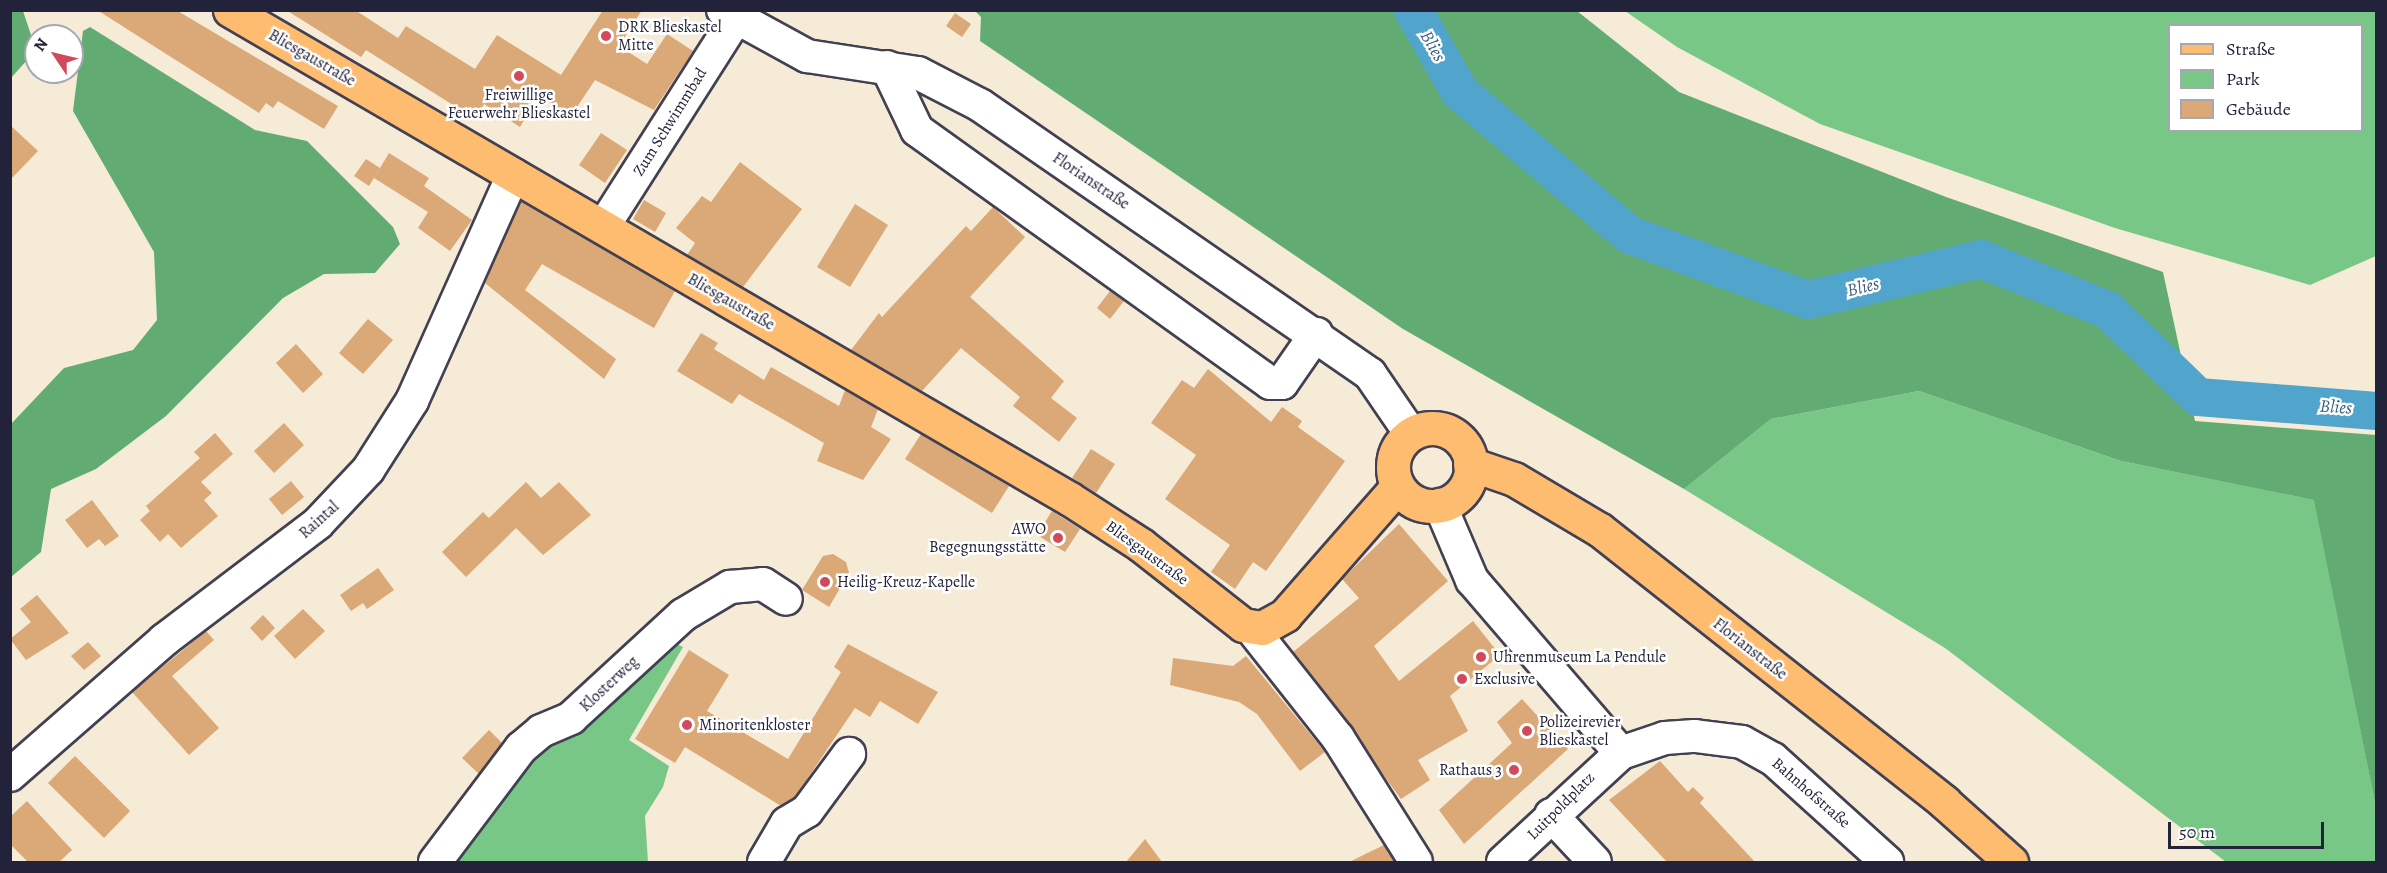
<!DOCTYPE html>
<html>
<head>
<meta charset="utf-8">
<style>
  body { margin:0 }
  #map { position:relative; width:2387px; height:873px; overflow:hidden; background:#f5ebd7; font-family:Alegreya,serif }
  div>[style] { position:absolute }
  .green>* { inset:0; background:#78c787 }
  .forest>* { inset:0; background:#62ac74 }
  .river>* { height:38px; margin:-19px; padding:0 19px; transform-origin:19px; border-radius:19px; background:#51a4cc }
  .building>* { inset:0; background:#dba877 }
  .roads { filter:drop-shadow(2px 0 #424052) drop-shadow(-2px 0 #424052) drop-shadow(0 2px #424052) drop-shadow(0 -2px #424052) }
  .minor>* { height:32px; margin:-16px; padding:0 16px; transform-origin:16px; border-radius:16px; background:#fff }
  .major>* { height:33px; margin:-16.5px; padding:0 16.5px; transform-origin:16.5px; border-radius:16.5px; background:#fdbc70 }
  .major>.ring { margin:-16.5px; padding:0; box-sizing:content-box; background:none; border:33px solid #fdbc70; border-radius:50% }
  .dots>* { width:16px; height:16px; translate:-50% -50%; box-sizing:border-box; border:3px solid #fff; border-radius:50% }
  span { translate:-50% -50%; white-space:nowrap; text-align:center; line-height:1.15; -webkit-text-stroke:5px #fff; paint-order:stroke }
  .poi-label { font-size:16px; color:#22223b }
  .left { translate:0 -50%; text-align:left }
  .right { translate:-100% -50%; text-align:right }
  .street-label { font-size:16px; color:#22223b }
  .water-label { font-size:18px; color:#375c7c; font-style:italic }
  .frame { position:absolute; inset:0; border:12px solid #22223b; pointer-events:none }
  .legend { position:absolute; left:2168px; top:24px; width:195px; height:108px; box-sizing:border-box; background:#fff; border:2px solid #a7a7b1; margin:0; padding:8px 10px; list-style:none; font-size:18px; color:#22223b }
  .legend li { display:flex; align-items:center; gap:12px; height:30px }
  .legend b { width:30px; border:2px solid #a7a7b1 }
  .north { position:absolute; left:24px; top:24px; width:60px; height:60px; box-sizing:border-box; background:#fff; border:2px solid #a7a7b1; border-radius:50%; rotate:305deg; font-size:16px; font-weight:700; line-height:24px; text-align:center; color:#22223b }
  .north::after { content:''; display:block; margin:auto; width:21px; height:27px; background:#d1495b; clip-path:polygon(50% 0,100% 100%,50% 72%,0 100%) }
  .scale { position:absolute; left:2168px; top:822px; width:156px; height:27px; box-sizing:border-box; border:3px solid #22223b; border-top:0; padding-left:8px; font-size:18px; line-height:21px; white-space:nowrap; color:#22223b; -webkit-text-stroke:4px #fff; paint-order:stroke }
</style>
</head>
<body>
<div id="map">
  <div class="green">
    <div style="clip-path:polygon(evenodd,1625px 11px,2376px 11px,2376px 256px,2310px 285px,2115px 228px,1820px 124px,1677px 47px,1625px 11px,2170px 26px,2362px 26px,2362px 130px,2170px 130px,2170px 26px)"></div>
    <div style="clip-path:polygon(1919px 391px,2121px 461px,2315px 500px,2376px 808px,2376px 862px,2226px 862px,1945px 648px,1684px 489px,1771px 419px)"></div>
    <div style="clip-path:polygon(669px 640px,683px 647px,629px 740px,669px 766px,663px 787px,645px 816px,648px 862px,445px 862px,508px 773px)"></div>
  </div>
  <div class="forest">
    <div style="clip-path:polygon(11px 10px,23px 11px,36px 50px,11px 78px)"></div>
    <div style="clip-path:polygon(975px 11px,1577px 11px,1679px 92px,1946px 197px,2163px 272px,2195px 421px,2376px 435px,2376px 808px,2314px 500px,2121px 461px,1919px 391px,1771px 419px,1684px 489px,1403px 329px,980px 41px,981px 17px)"></div>
    <div style="clip-path:polygon(90px 27px,255px 130px,307px 141px,393px 227px,400px 244px,375px 273px,324px 274px,283px 298px,166px 416px,96px 469px,51px 489px,41px 552px,11px 577px,11px 424px,64px 368px,133px 350px,157px 320px,154px 252px,73px 111px,83px 31px)"></div>
  </div>
  <div class="river">
    <div style="left:1413px;top:10px;width:95px;rotate:60.2deg"></div>
    <div style="left:1460px;top:92px;width:222px;rotate:40.1deg"></div>
    <div style="left:1630px;top:235px;width:189px;rotate:20.1deg"></div>
    <div style="left:1808px;top:300px;width:178px;rotate:-13.3deg"></div>
    <div style="left:1981px;top:259px;width:137px;rotate:21.9deg"></div>
    <div style="left:2108px;top:310px;width:125px;rotate:44deg"></div>
    <div style="left:2198px;top:397px;width:179px;rotate:4.5deg"></div>
  </div>
  <div class="building">
    <div style="clip-path:polygon(97px 10px,176px 10px,338px 106px,324px 129px,278px 101px,273px 108px,266px 103px,259px 113px)"></div>
    <div style="clip-path:polygon(286px 10px,355px 10px,398px 38px,406px 26px,475px 69px,497px 35px,561px 75px,603px 10px,642px 10px,619px 46px,647px 64px,667px 34px,693px 51px,654px 110px,595px 80px,571px 116px,539px 96px,520px 127px,484px 104px,475px 119px,366px 50px,361px 57px)"></div>
    <div style="clip-path:polygon(955px 13px,971px 24px,962px 37px,946px 26px)"></div>
    <div style="clip-path:polygon(10px 125px,38px 151px,10px 180px)"></div>
    <div style="clip-path:polygon(601px 133px,627px 150px,605px 183px,579px 165px)"></div>
    <div style="clip-path:polygon(389px 153px,429px 178px,424px 186px,472px 220px,450px 251px,418px 228px,428px 212px,374px 178px)"></div>
    <div style="clip-path:polygon(366px 159px,380px 168px,369px 186px,354px 176px)"></div>
    <div style="clip-path:polygon(740px 162px,802px 209px,743px 287px,687px 255px,695px 243px,676px 228px,702px 196px,711px 202px)"></div>
    <div style="clip-path:polygon(644px 200px,666px 213px,655px 232px,633px 219px)"></div>
    <div style="clip-path:polygon(521px 201px,675px 291px,654px 328px,542px 264px,525px 290px,616px 359px,604px 379px,485px 283px)"></div>
    <div style="clip-path:polygon(855px 204px,888px 225px,850px 287px,817px 267px)"></div>
    <div style="clip-path:polygon(993px 207px,1025px 237px,970px 297px,1064px 381px,1051px 398px,1077px 418px,1059px 442px,1013px 406px,1020px 397px,961px 348px,922px 391px,851px 350px,879px 313px,882px 317px,966px 226px,971px 231px)"></div>
    <div style="clip-path:polygon(1110px 291px,1124px 301px,1110px 319px,1097px 308px)"></div>
    <div style="clip-path:polygon(368px 319px,393px 340px,363px 374px,339px 353px)"></div>
    <div style="clip-path:polygon(701px 333px,718px 343px,714px 349px,764px 380px,771px 367px,839px 406px,845px 390px,878px 409px,871px 427px,891px 439px,863px 480px,817px 461px,824px 443px,739px 394px,732px 404px,677px 371px)"></div>
    <div style="clip-path:polygon(296px 344px,323px 374px,303px 393px,276px 363px)"></div>
    <div style="clip-path:polygon(1208px 369px,1271px 422px,1282px 407px,1302px 421px,1298px 427px,1345px 461px,1266px 571px,1253px 562px,1235px 589px,1211px 572px,1230px 545px,1165px 499px,1196px 455px,1151px 423px,1182px 380px,1194px 388px)"></div>
    <div style="clip-path:polygon(284px 423px,304px 445px,274px 473px,254px 451px)"></div>
    <div style="clip-path:polygon(215px 433px,233px 454px,201px 482px,212px 493px,204px 500px,218px 516px,181px 548px,168px 534px,160px 542px,140px 520px,150px 511px,146px 506px,200px 458px,194px 452px)"></div>
    <div style="clip-path:polygon(921px 434px,1009px 486px,992px 513px,905px 459px)"></div>
    <div style="clip-path:polygon(1091px 449px,1115px 464px,1096px 493px,1072px 478px)"></div>
    <div style="clip-path:polygon(291px 481px,304px 497px,282px 515px,269px 499px)"></div>
    <div style="clip-path:polygon(526px 482px,541px 498px,559px 482px,591px 515px,543px 555px,516px 528px,466px 577px,442px 552px,483px 512px,489px 518px)"></div>
    <div style="clip-path:polygon(92px 500px,119px 536px,105px 546px,99px 539px,87px 548px,65px 520px)"></div>
    <div style="clip-path:polygon(1052px 511px,1080px 529px,1065px 552px,1037px 535px)"></div>
    <div style="clip-path:polygon(1399px 524px,1448px 581px,1374px 646px,1399px 681px,1473px 621px,1500px 655px,1450px 696px,1468px 731px,1418px 760px,1430px 780px,1401px 799px,1293px 652px,1359px 598px,1342px 579px)"></div>
    <div style="clip-path:polygon(833px 554px,846px 562px,849px 573px,829px 607px,802px 590px,823px 556px)"></div>
    <div style="clip-path:polygon(378px 568px,394px 590px,367px 609px,363px 603px,351px 611px,340px 595px)"></div>
    <div style="clip-path:polygon(37px 595px,69px 633px,26px 660px,10px 639px,31px 622px,20px 609px)"></div>
    <div style="clip-path:polygon(303px 609px,325px 631px,295px 659px,274px 636px)"></div>
    <div style="clip-path:polygon(263px 615px,275px 628px,262px 641px,250px 628px)"></div>
    <div style="clip-path:polygon(206px 631px,214px 640px,172px 676px,219px 728px,189px 755px,132px 692px)"></div>
    <div style="clip-path:polygon(88px 642px,101px 656px,84px 670px,71px 656px)"></div>
    <div style="clip-path:polygon(848px 644px,938px 692px,918px 724px,880px 701px,870px 717px,855px 708px,795px 797px,781px 806px,685px 747px,675px 763px,635px 739px,689px 650px,729px 675px,707px 711px,788px 759px,841px 672px,834px 667px)"></div>
    <div style="clip-path:polygon(1246px 656px,1325px 752px,1300px 771px,1257px 714px,1239px 702px,1170px 685px,1173px 658px,1233px 666px)"></div>
    <div style="clip-path:polygon(1522px 699px,1568px 749px,1464px 844px,1439px 810px,1512px 743px,1497px 722px)"></div>
    <div style="clip-path:polygon(489px 730px,502px 743px,479px 774px,462px 758px)"></div>
    <div style="clip-path:polygon(75px 756px,130px 811px,104px 838px,48px 783px)"></div>
    <div style="clip-path:polygon(1660px 761px,1688px 792px,1693px 787px,1704px 798px,1700px 803px,1755px 862px,1667px 862px,1609px 800px)"></div>
    <div style="clip-path:polygon(27px 801px,72px 850px,59px 862px,28px 862px,10px 844px,10px 817px)"></div>
    <div style="clip-path:polygon(1145px 839px,1162px 862px,1126px 862px)"></div>
    <div style="clip-path:polygon(1384px 845px,1395px 862px,1349px 862px)"></div>
  </div>
  <div class="roads">
    <div class="minor">
      <div style="left:723px;top:10px;width:96px;rotate:28.7deg"></div>
      <div style="left:807px;top:56px;width:112px;rotate:8.7deg"></div>
      <div style="left:918px;top:73px;width:70px;rotate:27.3deg"></div>
      <div style="left:980px;top:105px;width:474px;rotate:34.6deg"></div>
      <div style="left:1370px;top:374px;width:73px;rotate:55.7deg"></div>
      <div style="left:887px;top:67px;width:70px;rotate:64.5deg"></div>
      <div style="left:917px;top:130px;width:434px;rotate:35.6deg"></div>
      <div style="left:1270px;top:383px;width:12px"></div>
      <div style="left:1282px;top:383px;width:60px;rotate:-55.2deg"></div>
      <div style="left:603px;top:227px;width:249px;rotate:-57.5deg"></div>
      <div style="left:1440px;top:505px;width:82px;rotate:66.9deg"></div>
      <div style="left:1472px;top:580px;width:228px;rotate:49.3deg"></div>
      <div style="left:1251px;top:628px;width:140px;rotate:51.7deg"></div>
      <div style="left:1338px;top:738px;width:146px;rotate:57.8deg"></div>
      <div style="left:10px;top:775px;width:205px;rotate:-41.2deg"></div>
      <div style="left:164px;top:640px;width:193px;rotate:-37.2deg"></div>
      <div style="left:318px;top:523px;width:73px;rotate:-46.7deg"></div>
      <div style="left:368px;top:470px;width:82px;rotate:-57.5deg"></div>
      <div style="left:412px;top:401px;width:248px;rotate:-65.9deg"></div>
      <div style="left:1551px;top:815px;width:64px;rotate:46.9deg"></div>
      <div style="left:435px;top:862px;width:143px;rotate:-53deg"></div>
      <div style="left:521px;top:748px;width:26px;rotate:-40deg"></div>
      <div style="left:541px;top:731px;width:33px;rotate:-23deg"></div>
      <div style="left:571px;top:718px;width:152px;rotate:-42.6deg"></div>
      <div style="left:683px;top:615px;width:55px;rotate:-30.8deg"></div>
      <div style="left:730px;top:587px;width:33px;rotate:-5deg"></div>
      <div style="left:763px;top:584px;width:27px;rotate:33deg"></div>
      <div style="left:764px;top:862px;width:45px;rotate:-59.5deg"></div>
      <div style="left:787px;top:823px;width:23px;rotate:-31deg"></div>
      <div style="left:807px;top:811px;width:71px;rotate:-53.6deg"></div>
      <div style="left:1503px;top:862px;width:161px;rotate:-42.7deg"></div>
      <div style="left:1621px;top:753px;width:46px;rotate:-18.8deg"></div>
      <div style="left:1665px;top:738px;width:30px;rotate:-4deg"></div>
      <div style="left:1695px;top:736px;width:47px;rotate:7.3deg"></div>
      <div style="left:1742px;top:742px;width:35px;rotate:29deg"></div>
      <div style="left:1773px;top:759px;width:154px;rotate:42.1deg"></div>
    </div>
    <div class="major">
      <div style="left:230px;top:10px;width:972px;rotate:30.21deg"></div>
      <div style="left:1070px;top:499px;width:85px;rotate:32.9deg"></div>
      <div style="left:1141px;top:545px;width:130px;rotate:38.1deg"></div>
      <div style="left:1243px;top:625px;width:19px;rotate:9deg"></div>
      <div style="left:1262px;top:628px;width:26px;rotate:-29deg"></div>
      <div style="left:1285px;top:615px;width:171px;rotate:-48.8deg"></div>
      <div class="ring" style="left:1393px;top:428px;width:45px;height:45px"></div>
      <div style="left:1470px;top:464px;width:46px;rotate:18.8deg"></div>
      <div style="left:1514px;top:479px;width:100px;rotate:30.7deg"></div>
      <div style="left:1600px;top:530px;width:439px;rotate:38.3deg"></div>
      <div style="left:1944px;top:802px;width:90px;rotate:41.8deg"></div>
    </div>
  </div>
  <div class="dots">
    <div style="left:606px;top:36px;background:#d1495b"></div>
    <div style="left:519px;top:76px;background:#d1495b"></div>
    <div style="left:1058px;top:538px;background:#d1495b"></div>
    <div style="left:825px;top:582px;background:#d1495b"></div>
    <div style="left:1481px;top:657px;background:#d1495b"></div>
    <div style="left:1462px;top:679px;background:#d1495b"></div>
    <div style="left:687px;top:725px;background:#d1495b"></div>
    <div style="left:1527px;top:731px;background:#d1495b"></div>
    <div style="left:1514px;top:770px;background:#d1495b"></div>
  </div>
  <div class="poi-label">
    <span class="left" style="left:618px;top:36px">DRK Blieskastel<br>Mitte</span>
    <span style="left:519px;top:104px">Freiwillige<br>Feuerwehr Blieskastel</span>
    <span class="right" style="left:1046px;top:538px">AWO<br>Begegnungsstätte</span>
    <span class="left" style="left:837px;top:582px">Heilig-Kreuz-Kapelle</span>
    <span class="left" style="left:1493px;top:657px">Uhrenmuseum La Pendule</span>
    <span class="left" style="left:1474px;top:679px">Exclusive</span>
    <span class="left" style="left:1539px;top:731px">Polizeirevier<br>Blieskastel</span>
    <span class="left" style="left:699px;top:725px">Minoritenkloster</span>
    <span class="right" style="left:1502px;top:770px">Rathaus 3</span>
  </div>
  <div class="street-label">
    <span style="left:312px;top:58px;rotate:30deg">Bliesgaustraße</span>
    <span style="left:670px;top:122px;rotate:-58deg">Zum Schwimmbad</span>
    <span style="left:1091px;top:181px;rotate:34deg">Florianstraße</span>
    <span style="left:731px;top:302px;rotate:30deg">Bliesgaustraße</span>
    <span style="left:319px;top:520px;rotate:-42deg">Raintal</span>
    <span style="left:1147px;top:553px;rotate:36deg">Bliesgaustraße</span>
    <span style="left:1750px;top:649px;rotate:38deg">Florianstraße</span>
    <span style="left:609px;top:684px;rotate:-43deg">Klosterweg</span>
    <span style="left:1811px;top:793px;rotate:41deg">Bahnhofstraße</span>
    <span style="left:1561px;top:806px;rotate:-45deg">Luitpoldplatz</span>
  </div>
  <div class="water-label">
    <span style="left:1433px;top:46px;rotate:60deg">Blies</span>
    <span style="left:1863px;top:287px;rotate:-14deg">Blies</span>
    <span style="left:2336px;top:407px;rotate:4deg">Blies</span>
  </div>
  <div class="frame"></div>
  <ul class="legend">
  <li><b style="height:8px;background:#fdbc70"></b>Straße</li>
  <li><b style="height:16px;background:#78c787"></b>Park</li>
  <li><b style="height:16px;background:#dba877"></b>Gebäude</li>
  </ul>
  <div class="north">N</div>
  <div class="scale">50 m</div>
</div>
</body>
</html>
